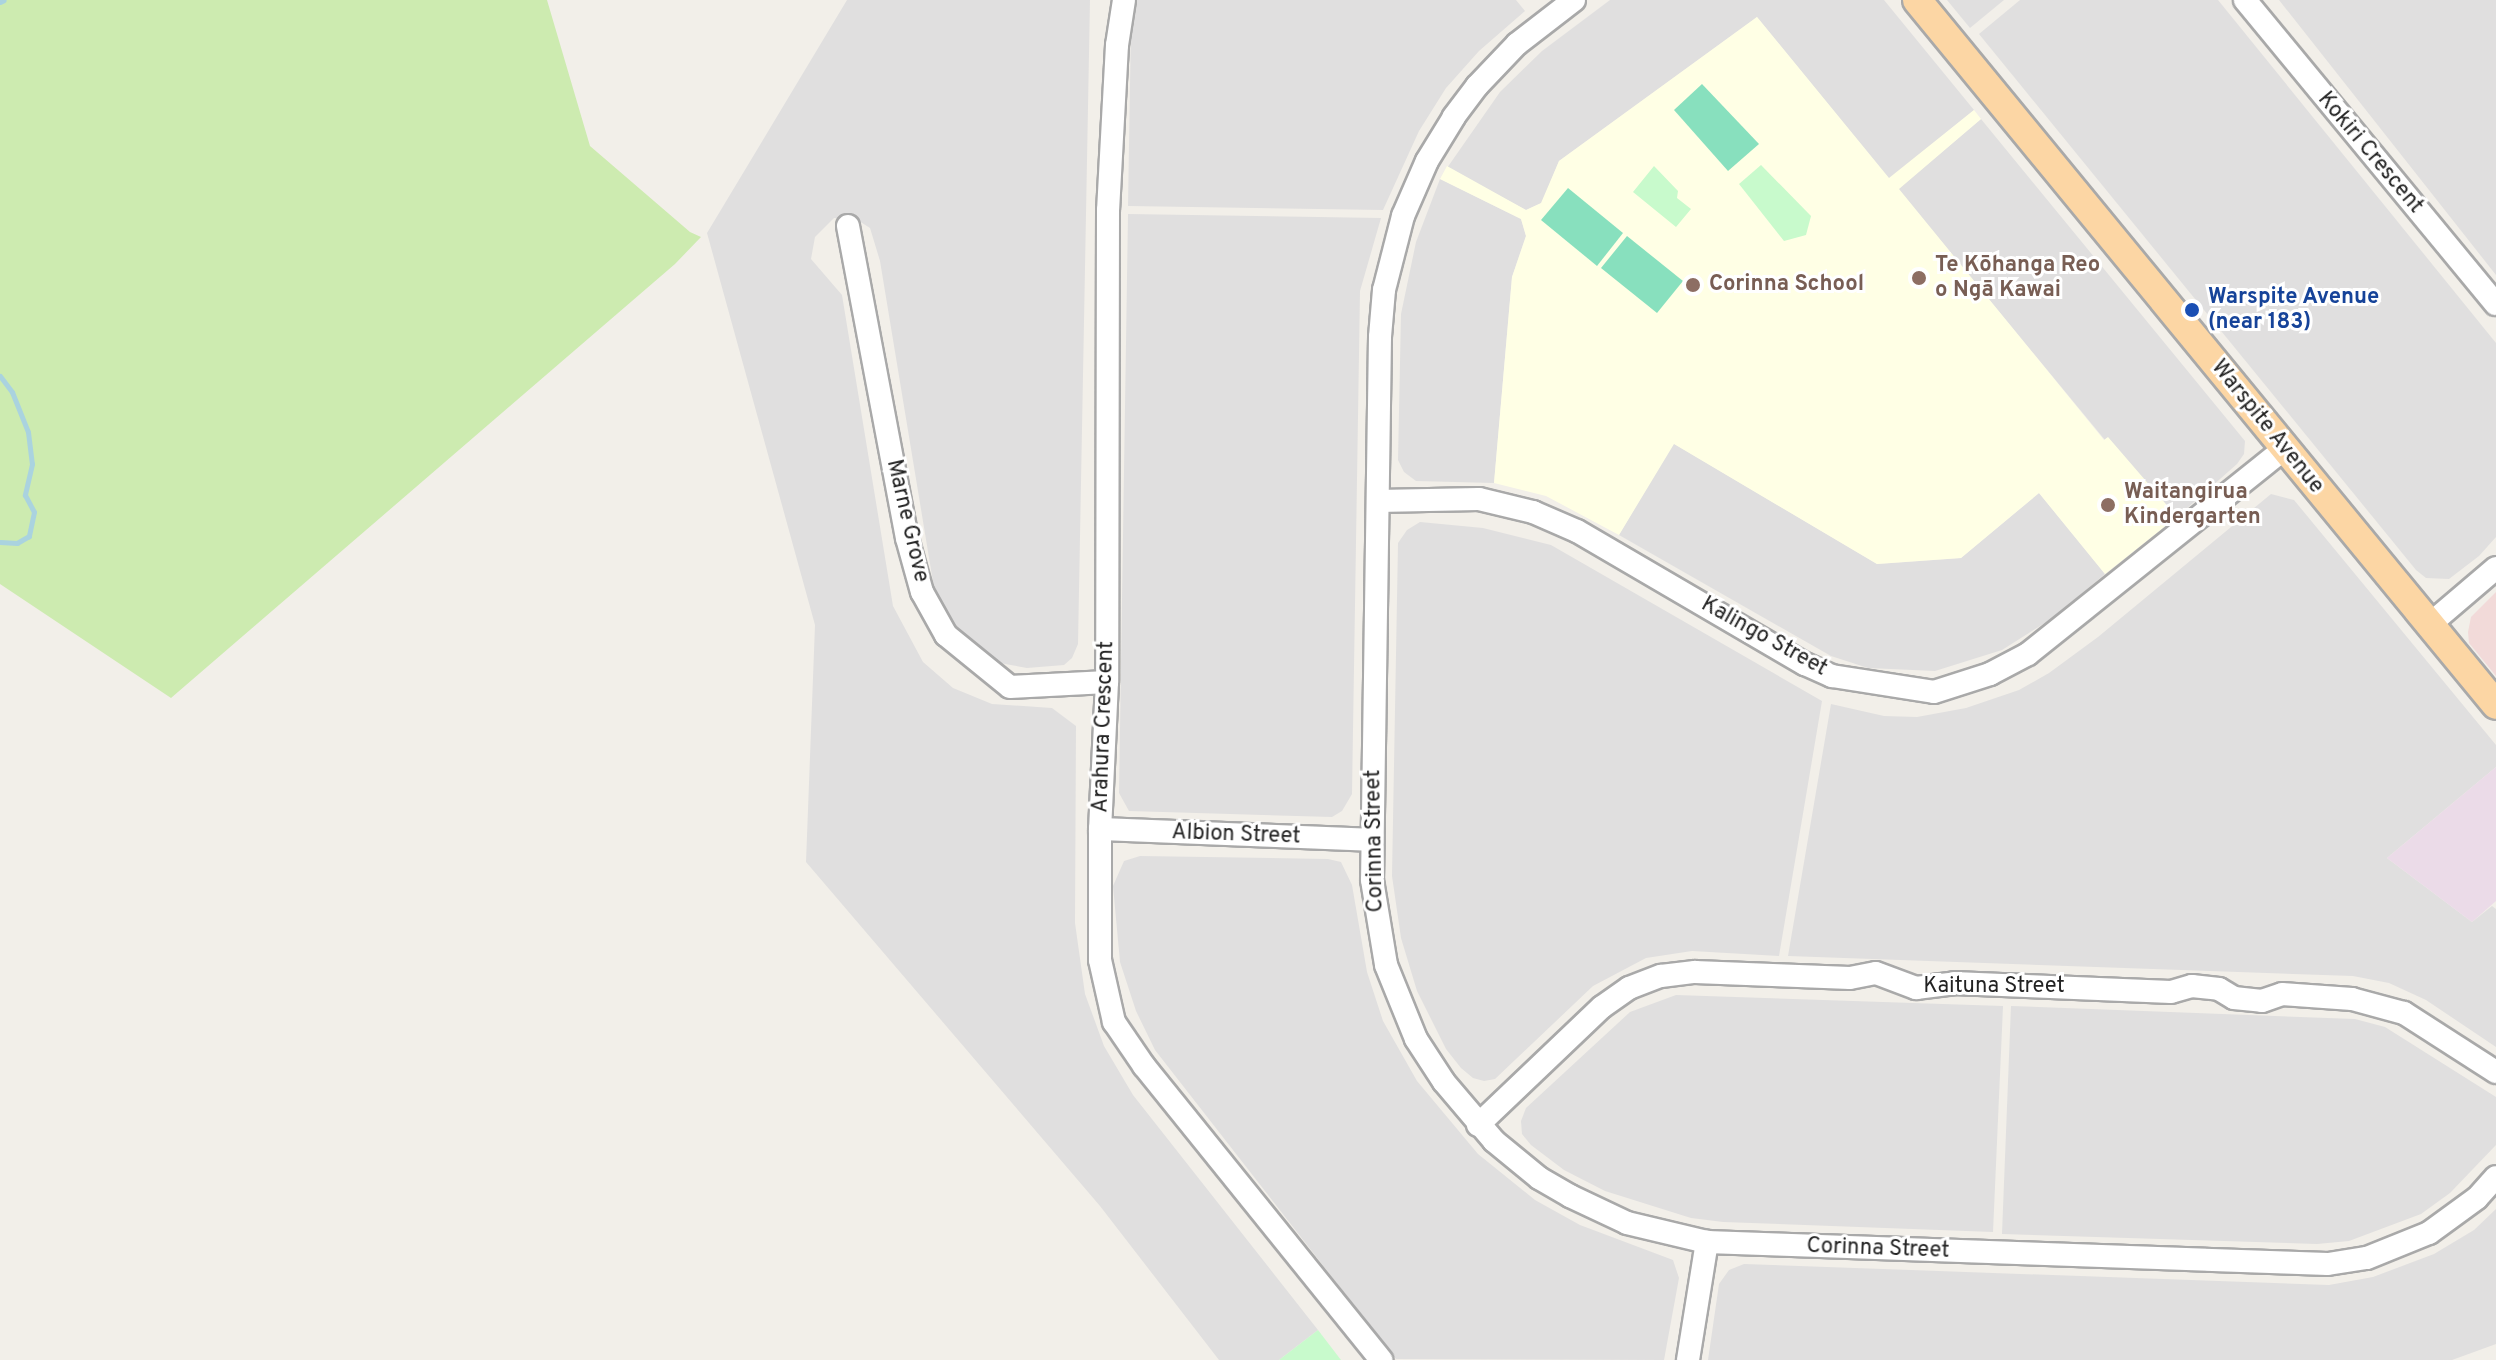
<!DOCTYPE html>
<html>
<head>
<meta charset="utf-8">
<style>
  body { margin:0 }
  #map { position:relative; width:2496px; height:1360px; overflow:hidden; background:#f2efe9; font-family:Overpass,sans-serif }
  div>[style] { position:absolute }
  .residential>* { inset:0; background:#e0dfdf }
  .commercial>* { inset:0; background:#f2dad9 }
  .industrial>* { inset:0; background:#ebdbe8 }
  .education>* { inset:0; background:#ffffe5 }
  .grass>* { inset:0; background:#cdebb0 }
  .park>* { inset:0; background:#c8facc }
  .pitch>* { inset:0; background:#88e0be }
  .stream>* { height:5px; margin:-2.5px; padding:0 2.5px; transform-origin:2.5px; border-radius:2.5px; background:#aad3df }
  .roads { filter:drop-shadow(2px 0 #a9a9a9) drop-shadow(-2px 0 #a9a9a9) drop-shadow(0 2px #a9a9a9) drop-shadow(0 -2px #a9a9a9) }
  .minor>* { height:22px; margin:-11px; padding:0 11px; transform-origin:11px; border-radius:11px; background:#fff }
  .major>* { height:28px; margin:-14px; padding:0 14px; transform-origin:14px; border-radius:14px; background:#fcd6a4 }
  .dots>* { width:22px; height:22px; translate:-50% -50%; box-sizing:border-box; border:4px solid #fff; border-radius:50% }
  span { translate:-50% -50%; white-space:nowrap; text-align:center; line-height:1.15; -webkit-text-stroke:6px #fff; paint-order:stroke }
  .street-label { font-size:22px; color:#222 }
  .education-label { font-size:22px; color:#785e54; font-weight:700 }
  .left { translate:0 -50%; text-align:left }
  .transit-label { font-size:22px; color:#164399; font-weight:700 }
</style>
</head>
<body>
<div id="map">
  <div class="residential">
    <div style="clip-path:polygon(847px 0,1090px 0,1078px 644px,1072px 658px,1064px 665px,1027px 668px,994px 662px,956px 630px,936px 600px,880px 261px,870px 228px,856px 219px,834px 218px,815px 237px,811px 259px,842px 295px,893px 606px,923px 662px,953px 688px,992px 704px,1052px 708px,1076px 726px,1075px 923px,1085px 994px,1104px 1046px,1133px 1095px,1318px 1330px,1279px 1360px,1219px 1360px,1100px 1206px,806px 862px,815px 625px,707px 233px)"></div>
    <div style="clip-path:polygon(1135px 0,1516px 0,1525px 11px,1479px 51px,1446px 88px,1419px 131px,1383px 210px,1128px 206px,1131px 24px)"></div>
    <div style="clip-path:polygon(1610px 0,1884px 0,1974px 110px,1889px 179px,1757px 17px,1559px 161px,1542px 203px,1526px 210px,1447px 168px,1500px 92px,1542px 51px)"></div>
    <div style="clip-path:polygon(1947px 0,2004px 0,1970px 28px)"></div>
    <div style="clip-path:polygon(2020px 0,2218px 0,2496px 343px,2496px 537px,2479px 556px,2449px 579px,2426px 578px,2416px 570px,1979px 34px)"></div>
    <div style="clip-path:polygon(2279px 0,2496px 0,2496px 275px)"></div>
    <div style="clip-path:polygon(1981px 119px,2245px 441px,2244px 454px,2237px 464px,2177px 517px,2107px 438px,2105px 440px,1898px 189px)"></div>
    <div style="clip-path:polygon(1440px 179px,1521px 219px,1526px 236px,1512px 277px,1494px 483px,1416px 481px,1404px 472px,1398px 460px,1401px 314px,1416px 242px)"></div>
    <div style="clip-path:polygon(1128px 214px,1381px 218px,1360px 291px,1352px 794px,1342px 811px,1332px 817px,1129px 811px,1119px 793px)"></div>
    <div style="clip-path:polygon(1673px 443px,1877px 564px,1961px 558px,2039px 493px,2105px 574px,2051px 619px,2002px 650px,1935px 671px,1868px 668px,1831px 656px,1619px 535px)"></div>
    <div style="clip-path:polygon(2271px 494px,2294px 500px,2496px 745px,2496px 767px,2387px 858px,2472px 922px,2492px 906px,2496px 909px,2496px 1047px,2426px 1000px,2389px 983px,2353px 976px,1788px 956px,1831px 704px,1884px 716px,1917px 717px,1966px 708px,2019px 690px,2049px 673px,2098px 637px)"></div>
    <div style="clip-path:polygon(1420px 522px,1483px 528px,1551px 545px,1822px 701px,1779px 956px,1692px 951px,1646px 958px,1593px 986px,1495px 1079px,1484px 1081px,1473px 1078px,1461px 1068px,1446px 1049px,1417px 991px,1401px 938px,1392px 876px,1398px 543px,1407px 530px)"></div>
    <div style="clip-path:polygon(1140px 856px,1328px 859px,1341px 862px,1352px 885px,1367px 972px,1383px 1021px,1417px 1081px,1478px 1154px,1535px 1200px,1580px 1225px,1673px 1260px,1679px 1278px,1664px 1360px,1396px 1359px,1155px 1050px,1136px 1011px,1120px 962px,1113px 886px,1124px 861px)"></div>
    <div style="clip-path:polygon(1676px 995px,2003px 1006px,1993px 1232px,1723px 1222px,1691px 1218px,1605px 1191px,1564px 1170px,1531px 1145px,1522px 1134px,1521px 1121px,1526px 1108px,1630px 1012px)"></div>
    <div style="clip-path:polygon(2011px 1006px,2355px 1019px,2385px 1027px,2496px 1097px,2496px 1145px,2450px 1193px,2421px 1214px,2349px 1241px,2317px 1244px,2002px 1234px)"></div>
    <div style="clip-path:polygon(2496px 1209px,2496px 1344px,2452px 1360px,1708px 1360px,1719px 1284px,1729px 1270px,1744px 1264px,2329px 1285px,2373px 1277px,2434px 1254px,2474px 1230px)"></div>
  </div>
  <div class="commercial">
    <div style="clip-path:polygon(2496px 592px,2496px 676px,2469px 643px,2468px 632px,2471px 617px)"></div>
  </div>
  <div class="industrial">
    <div style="clip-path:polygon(2496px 767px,2496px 901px,2472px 922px,2387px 858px)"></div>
  </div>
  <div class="education">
    <div style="clip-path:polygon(1757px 17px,1889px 178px,1974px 110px,1981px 119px,1899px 189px,2104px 440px,2108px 437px,2177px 517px,2105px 574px,2039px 493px,1961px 558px,1877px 564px,1674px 444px,1619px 535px,1546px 496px,1494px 483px,1512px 277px,1526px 236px,1521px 219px,1440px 179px,1447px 166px,1526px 210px,1541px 203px,1559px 161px)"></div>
  </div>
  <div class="grass">
    <div style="clip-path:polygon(0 0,547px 0,590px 146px,690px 232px,701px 237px,675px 264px,171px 698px,0 584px)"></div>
  </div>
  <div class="park">
    <div style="clip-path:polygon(1761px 165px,1811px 216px,1806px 235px,1784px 241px,1739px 184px)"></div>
    <div style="clip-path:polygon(1654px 166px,1678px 191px,1677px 198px,1691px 209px,1676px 227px,1633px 192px)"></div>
    <div style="clip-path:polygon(1318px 1330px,1341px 1360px,1279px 1360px)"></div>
  </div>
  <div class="pitch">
    <div style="clip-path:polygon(1702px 84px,1759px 144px,1728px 171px,1674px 110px)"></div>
    <div style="clip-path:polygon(1568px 188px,1623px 233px,1597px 266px,1541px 220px)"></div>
    <div style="clip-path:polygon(1627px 236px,1683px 281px,1657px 313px,1601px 268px)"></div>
  </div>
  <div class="stream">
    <div style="left:0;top:2px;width:4px;rotate:-27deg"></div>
    <div style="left:0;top:376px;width:20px;rotate:53deg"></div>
    <div style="left:12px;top:392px;width:43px;rotate:68.2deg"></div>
    <div style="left:28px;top:432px;width:32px;rotate:83deg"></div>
    <div style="left:32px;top:464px;width:32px;rotate:103deg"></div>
    <div style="left:25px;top:495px;width:19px;rotate:62deg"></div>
    <div style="left:34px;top:512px;width:25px;rotate:102deg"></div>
    <div style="left:29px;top:536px;width:14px;rotate:150deg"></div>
    <div style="left:17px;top:543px;width:17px;rotate:-177deg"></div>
  </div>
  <div class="roads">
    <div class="minor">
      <div style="left:1124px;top:0;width:46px;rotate:98.8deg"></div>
      <div style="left:1117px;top:45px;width:165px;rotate:93.1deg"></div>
      <div style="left:1108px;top:210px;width:472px;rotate:90.1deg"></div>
      <div style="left:1107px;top:682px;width:147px;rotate:92.7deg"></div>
      <div style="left:1100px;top:829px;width:131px;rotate:90deg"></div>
      <div style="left:1100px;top:960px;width:64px;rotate:77.3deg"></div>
      <div style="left:1114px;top:1022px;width:53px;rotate:55.7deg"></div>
      <div style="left:1144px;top:1066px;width:378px;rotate:51.1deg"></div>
      <div style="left:1574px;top:0;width:72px;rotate:142.3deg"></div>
      <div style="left:1517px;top:44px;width:58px;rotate:133.6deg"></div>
      <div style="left:1477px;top:86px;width:39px;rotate:127deg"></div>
      <div style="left:1454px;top:117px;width:52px;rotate:121.5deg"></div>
      <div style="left:1427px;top:161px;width:60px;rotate:113.6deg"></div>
      <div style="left:1403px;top:216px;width:76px;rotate:104.4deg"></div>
      <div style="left:1384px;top:290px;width:47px;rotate:94.9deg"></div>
      <div style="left:1380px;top:337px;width:543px;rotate:90.84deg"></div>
      <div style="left:1372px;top:880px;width:86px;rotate:80.6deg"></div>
      <div style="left:1386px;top:965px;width:80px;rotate:67.9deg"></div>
      <div style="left:1416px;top:1039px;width:51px;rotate:56.9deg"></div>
      <div style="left:1444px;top:1082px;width:77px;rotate:49.7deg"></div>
      <div style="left:1494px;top:1141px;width:58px;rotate:39.4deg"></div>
      <div style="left:1539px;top:1178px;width:36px;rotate:30deg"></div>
      <div style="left:1570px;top:1196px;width:63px;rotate:25.3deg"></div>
      <div style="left:1627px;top:1223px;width:82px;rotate:13.4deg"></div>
      <div style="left:1707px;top:1242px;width:621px;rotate:2.03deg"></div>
      <div style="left:2328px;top:1264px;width:39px;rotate:-9deg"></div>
      <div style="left:2367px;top:1258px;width:67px;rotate:-22deg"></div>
      <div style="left:2429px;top:1233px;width:59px;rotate:-36.1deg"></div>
      <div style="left:2477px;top:1198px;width:28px;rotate:-48deg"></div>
      <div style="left:2245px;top:0;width:394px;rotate:50.5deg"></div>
      <div style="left:848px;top:226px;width:318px;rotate:79.3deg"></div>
      <div style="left:907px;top:538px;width:56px;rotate:74.5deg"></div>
      <div style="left:922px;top:592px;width:49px;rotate:60.8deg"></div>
      <div style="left:946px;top:635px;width:82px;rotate:39.1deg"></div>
      <div style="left:1010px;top:687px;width:97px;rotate:-3deg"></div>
      <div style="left:1378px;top:501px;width:101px;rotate:-1.1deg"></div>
      <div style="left:1479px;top:499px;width:56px;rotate:13.5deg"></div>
      <div style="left:1533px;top:512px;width:48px;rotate:23.4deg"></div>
      <div style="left:1577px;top:531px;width:264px;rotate:30.3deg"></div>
      <div style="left:1805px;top:664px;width:30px;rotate:24deg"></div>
      <div style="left:1832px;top:676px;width:103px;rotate:8.9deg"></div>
      <div style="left:1934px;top:692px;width:59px;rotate:-17.8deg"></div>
      <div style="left:1990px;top:674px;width:43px;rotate:-27.8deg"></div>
      <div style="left:2028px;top:654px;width:328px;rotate:-38.7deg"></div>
      <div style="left:2429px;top:625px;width:88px;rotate:-40.4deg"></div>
      <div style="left:1100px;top:829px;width:271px;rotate:2.3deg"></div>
      <div style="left:1478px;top:1125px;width:171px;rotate:-43.6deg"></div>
      <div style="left:1602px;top:1007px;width:33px;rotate:-35deg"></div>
      <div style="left:1629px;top:988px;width:34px;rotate:-21deg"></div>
      <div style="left:1661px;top:976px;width:34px;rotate:-7deg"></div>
      <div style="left:1695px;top:972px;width:155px;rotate:2.2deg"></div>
      <div style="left:1850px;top:978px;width:26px;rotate:-11deg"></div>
      <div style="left:1876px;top:973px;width:43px;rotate:20.6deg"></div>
      <div style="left:1916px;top:988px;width:38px;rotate:-7deg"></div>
      <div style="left:1954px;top:983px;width:217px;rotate:2.4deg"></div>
      <div style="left:2171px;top:992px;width:22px;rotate:-16deg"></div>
      <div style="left:2192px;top:986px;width:27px;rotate:6deg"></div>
      <div style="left:2219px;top:989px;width:17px;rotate:31deg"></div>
      <div style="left:2234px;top:998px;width:28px;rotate:6deg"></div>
      <div style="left:2262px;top:1001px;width:21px;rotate:-19deg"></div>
      <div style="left:2282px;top:994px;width:70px;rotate:4.1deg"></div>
      <div style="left:2352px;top:999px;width:54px;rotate:15.1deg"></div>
      <div style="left:2404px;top:1013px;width:109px;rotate:32.7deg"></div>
      <div style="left:1688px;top:1360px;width:120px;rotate:-80.9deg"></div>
    </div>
    <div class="major">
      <div style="left:1917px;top:0;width:912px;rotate:50.6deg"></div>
    </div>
  </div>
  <div class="dots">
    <div style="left:1919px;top:278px;background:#8d6e63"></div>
    <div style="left:1693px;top:285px;background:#8d6e63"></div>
    <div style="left:2192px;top:310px;background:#1a4fb4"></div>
    <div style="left:2108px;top:505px;background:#8d6e63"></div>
  </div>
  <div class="street-label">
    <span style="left:2370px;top:153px;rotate:50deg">Kokiri Crescent</span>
    <span style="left:2267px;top:427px;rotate:51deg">Warspite Avenue</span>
    <span style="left:907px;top:521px;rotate:77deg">Marne Grove</span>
    <span style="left:1764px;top:637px;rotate:29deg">Kalingo Street</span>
    <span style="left:1104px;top:727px;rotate:-88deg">Arahura Crescent</span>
    <span style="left:1236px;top:835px;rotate:2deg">Albion Street</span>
    <span style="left:1375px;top:841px;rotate:-91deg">Corinna Street</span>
    <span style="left:1994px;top:987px">Kaituna Street</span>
    <span style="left:1878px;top:1249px;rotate:2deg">Corinna Street</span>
  </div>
  <div class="education-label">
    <span class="left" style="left:1935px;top:278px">Te Kōhanga Reo<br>o Ngā Kawai</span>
    <span class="left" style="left:1709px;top:285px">Corinna School</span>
    <span class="left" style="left:2124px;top:505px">Waitangirua<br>Kindergarten</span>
  </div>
  <div class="transit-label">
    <span class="left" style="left:2208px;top:310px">Warspite Avenue<br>(near 183)</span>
  </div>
</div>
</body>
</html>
